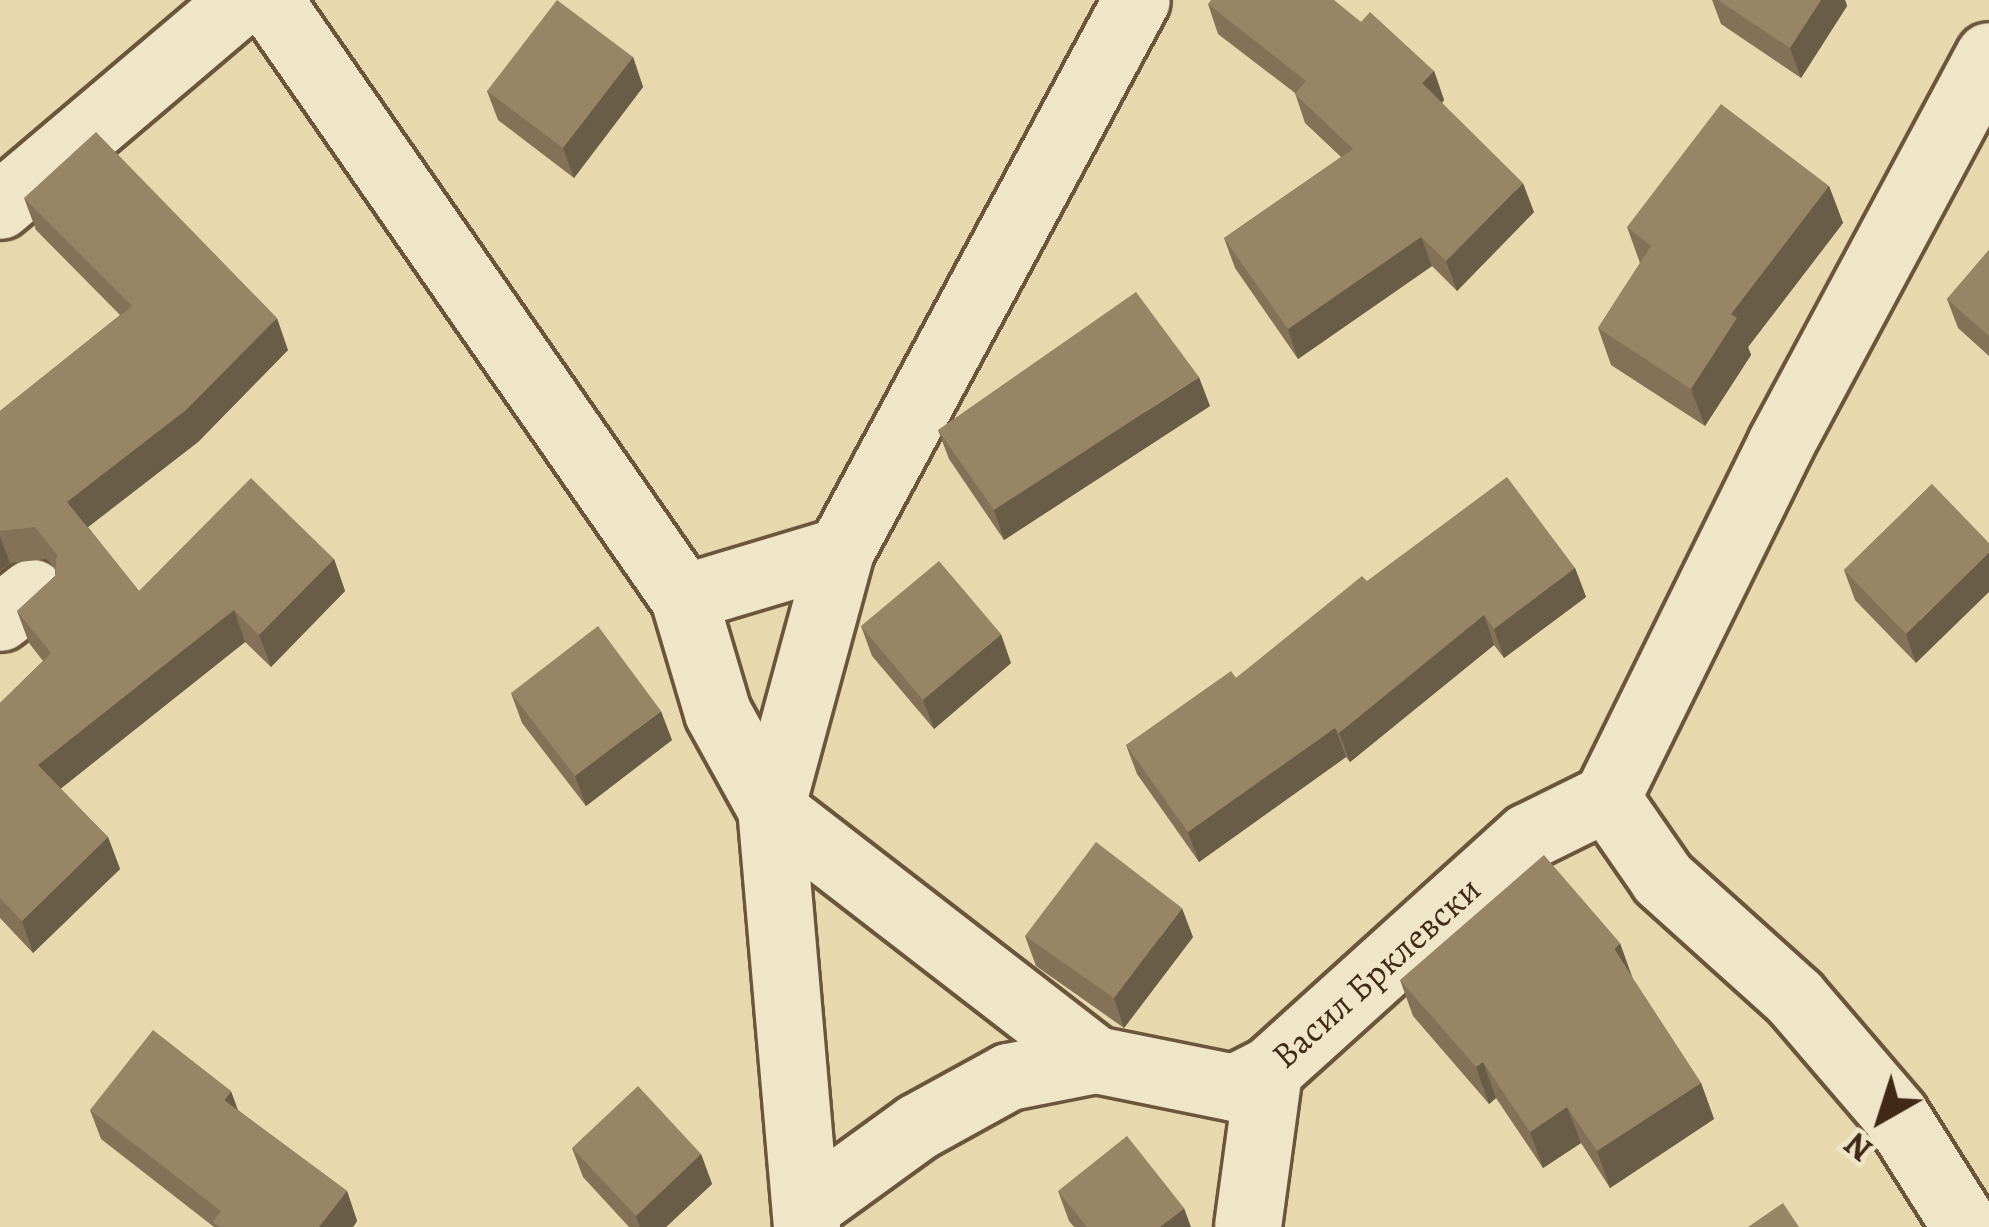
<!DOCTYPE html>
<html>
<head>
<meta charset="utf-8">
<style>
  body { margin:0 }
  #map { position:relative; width:1989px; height:1227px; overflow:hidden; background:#e7d9ad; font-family:Alegreya,serif }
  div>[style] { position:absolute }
  .roads { filter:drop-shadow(3px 0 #6b553c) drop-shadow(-3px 0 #6b553c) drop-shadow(0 3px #6b553c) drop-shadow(0 -3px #6b553c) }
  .street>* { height:66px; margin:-33px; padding:0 33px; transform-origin:33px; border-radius:33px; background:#efe6ca }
  .wall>* { inset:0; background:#837257 }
  .shaded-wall>* { inset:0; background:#6a5d47 }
  .building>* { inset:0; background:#988565 }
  span { translate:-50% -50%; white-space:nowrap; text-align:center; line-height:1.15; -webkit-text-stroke:9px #efe6ca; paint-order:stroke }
  .street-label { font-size:36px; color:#422917 }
  .north { position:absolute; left:1821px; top:1059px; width:120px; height:120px; -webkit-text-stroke:9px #efe6ca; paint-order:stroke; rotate:219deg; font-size:33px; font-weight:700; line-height:48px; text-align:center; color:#422917 }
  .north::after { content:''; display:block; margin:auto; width:42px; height:54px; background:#422917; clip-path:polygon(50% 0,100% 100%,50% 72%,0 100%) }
</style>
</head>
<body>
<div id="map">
  <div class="roads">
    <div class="street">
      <div style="left:269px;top:0;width:728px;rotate:55.24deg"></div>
      <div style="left:684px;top:598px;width:120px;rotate:73.5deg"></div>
      <div style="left:718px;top:713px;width:110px;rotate:61.1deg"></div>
      <div style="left:771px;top:809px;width:411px;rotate:37.7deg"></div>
      <div style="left:0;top:206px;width:319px;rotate:-40.3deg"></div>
      <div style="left:684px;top:598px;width:164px;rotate:-16.7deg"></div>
      <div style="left:0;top:618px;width:41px;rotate:-38deg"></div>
      <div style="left:1607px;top:798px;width:394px;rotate:-63.8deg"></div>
      <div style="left:1781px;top:444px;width:440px;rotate:-61.8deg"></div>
      <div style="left:809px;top:1206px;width:135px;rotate:-35.9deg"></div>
      <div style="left:918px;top:1127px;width:104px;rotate:-28.8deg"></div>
      <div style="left:1009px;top:1077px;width:89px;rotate:-11.1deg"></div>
      <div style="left:1096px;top:1060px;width:142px;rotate:11.4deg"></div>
      <div style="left:1235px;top:1088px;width:38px;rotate:-27deg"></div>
      <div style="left:1269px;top:1071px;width:349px;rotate:-42.1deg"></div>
      <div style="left:1528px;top:837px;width:88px;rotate:-26.3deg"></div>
      <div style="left:1607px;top:798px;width:98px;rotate:55.3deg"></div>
      <div style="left:1663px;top:879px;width:178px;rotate:42deg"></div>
      <div style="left:1795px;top:998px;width:155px;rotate:49.4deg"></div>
      <div style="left:1896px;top:1116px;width:131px;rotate:57.8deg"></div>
      <div style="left:807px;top:1227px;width:420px;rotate:-94.9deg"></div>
      <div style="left:771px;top:809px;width:267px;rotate:-74.8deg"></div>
      <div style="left:841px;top:551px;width:625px;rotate:-61.76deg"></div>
      <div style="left:1248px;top:1227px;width:157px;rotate:-82.3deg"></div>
    </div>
  </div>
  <div class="wall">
    <div style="clip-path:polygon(1712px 0,1845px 0,1847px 6px,1801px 78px,1721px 24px)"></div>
    <div style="clip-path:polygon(1208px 4px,1361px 22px,1434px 71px,1444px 100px,1442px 103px,1534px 212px,1457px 291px,1432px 266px,1298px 359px,1235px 268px,1224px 238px,1341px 157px,1305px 123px,1295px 93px,1218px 34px)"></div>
    <div style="clip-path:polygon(633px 57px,643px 87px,574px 178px,498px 120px,487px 91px)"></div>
    <div style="clip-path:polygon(1829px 186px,1843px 223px,1748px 347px,1751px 355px,1705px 426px,1611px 365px,1598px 328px,1640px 263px,1627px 227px)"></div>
    <div style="clip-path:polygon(24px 198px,288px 350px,198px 442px,88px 527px,139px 591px,334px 559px,345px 591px,271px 667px,245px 642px,60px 789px,108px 837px,120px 869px,33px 953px,0 918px,0 703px,43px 661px,29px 643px,17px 611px,55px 576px,55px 569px,47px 559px,10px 563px,0 571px,0 411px,120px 315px,36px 230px)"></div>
    <div style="clip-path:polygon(1989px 250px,1989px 356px,1958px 328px,1947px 299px)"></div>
    <div style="clip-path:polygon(1210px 406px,1004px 540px,949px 459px,938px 430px)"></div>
    <div style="clip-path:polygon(1932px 484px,1916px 663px,1855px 600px,1844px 570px)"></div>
    <div style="clip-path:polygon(1575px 568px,1586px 597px,1504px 658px,1494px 645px,1350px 762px,1346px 757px,1199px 862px,1137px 774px,1126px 745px,1236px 678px,1367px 581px)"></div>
    <div style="clip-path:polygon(861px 626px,1011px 663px,934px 729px,872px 656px)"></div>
    <div style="clip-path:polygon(511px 693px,672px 740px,586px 806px,522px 723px)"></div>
    <div style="clip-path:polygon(1025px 936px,1193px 937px,1124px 1028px,1036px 966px)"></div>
    <div style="clip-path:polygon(1633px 979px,1701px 1083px,1714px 1119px,1610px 1188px,1581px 1143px,1543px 1168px,1496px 1098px,1489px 1104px,1413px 1016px,1400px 980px)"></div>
    <div style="clip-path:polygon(90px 1110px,238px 1110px,347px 1191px,357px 1221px,353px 1227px,214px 1227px,101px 1139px)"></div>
    <div style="clip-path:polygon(572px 1148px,701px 1154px,712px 1184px,666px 1227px,629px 1227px,583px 1177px)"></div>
    <div style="clip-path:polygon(1058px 1191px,1191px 1227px,1074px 1227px,1069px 1221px)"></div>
  </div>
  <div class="shaded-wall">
    <div style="clip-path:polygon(1821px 0,1845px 0,1847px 6px,1801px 78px,1790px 48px)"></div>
    <div style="clip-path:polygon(633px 57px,643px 87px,574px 178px,563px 148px)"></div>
    <div style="clip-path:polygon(1434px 71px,1444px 100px,1433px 113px,1422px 83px)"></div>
    <div style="clip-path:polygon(1523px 183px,1534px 212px,1457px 291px,1446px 261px)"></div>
    <div style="clip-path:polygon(1829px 186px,1843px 223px,1748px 347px,1751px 355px,1705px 426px,1691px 389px,1731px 314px)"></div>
    <div style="clip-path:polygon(1421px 237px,1432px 266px,1298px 359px,1288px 329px)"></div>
    <div style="clip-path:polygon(277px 318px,288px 350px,198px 442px,79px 534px,67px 502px)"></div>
    <div style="clip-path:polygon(1199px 377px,1210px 406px,1004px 540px,994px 510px)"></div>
    <div style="clip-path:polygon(0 536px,10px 563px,0 571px)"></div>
    <div style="clip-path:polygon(1989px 552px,1989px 592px,1916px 663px,1906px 634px)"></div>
    <div style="clip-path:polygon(334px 559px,345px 591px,271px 667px,259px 635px)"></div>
    <div style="clip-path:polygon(1575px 568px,1586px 597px,1504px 658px,1494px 629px)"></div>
    <div style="clip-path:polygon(234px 610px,245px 642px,49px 798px,38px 765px)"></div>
    <div style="clip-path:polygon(1484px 615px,1494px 645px,1350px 762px,1339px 733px)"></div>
    <div style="clip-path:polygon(1001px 634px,1011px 663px,934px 729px,923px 700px)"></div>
    <div style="clip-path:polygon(661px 711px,672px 740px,586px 806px,575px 776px)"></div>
    <div style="clip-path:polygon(1335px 728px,1346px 757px,1199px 862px,1188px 832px)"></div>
    <div style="clip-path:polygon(108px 837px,120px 869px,33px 953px,22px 921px)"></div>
    <div style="clip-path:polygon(1182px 908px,1193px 937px,1124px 1028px,1114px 998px)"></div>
    <div style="clip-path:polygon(1620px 943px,1633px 979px,1614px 949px)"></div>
    <div style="clip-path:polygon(1483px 1062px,1496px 1098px,1489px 1104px,1476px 1067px)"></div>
    <div style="clip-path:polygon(1701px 1083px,1714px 1119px,1610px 1188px,1597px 1151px)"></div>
    <div style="clip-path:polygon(231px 1091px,242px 1121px,224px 1100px)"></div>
    <div style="clip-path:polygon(1567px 1107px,1581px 1143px,1543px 1168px,1530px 1132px)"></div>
    <div style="clip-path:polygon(701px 1154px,712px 1184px,666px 1227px,640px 1227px,636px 1216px)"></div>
    <div style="clip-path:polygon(347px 1191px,357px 1221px,353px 1227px,319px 1227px)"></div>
    <div style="clip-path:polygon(1184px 1208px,1191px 1227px,1160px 1227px)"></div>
  </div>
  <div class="building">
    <div style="clip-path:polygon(557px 0,633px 57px,563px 148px,487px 91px)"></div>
    <div style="clip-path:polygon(1211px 0,1334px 0,1361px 22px,1370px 12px,1434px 71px,1422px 83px,1523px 183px,1446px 261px,1421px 237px,1288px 329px,1224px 238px,1353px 149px,1295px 94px,1306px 81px,1208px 4px)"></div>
    <div style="clip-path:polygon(1718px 0,1821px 0,1790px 48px)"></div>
    <div style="clip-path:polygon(1721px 104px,1829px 186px,1731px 314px,1737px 318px,1691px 389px,1598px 328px,1651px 246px,1627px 227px)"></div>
    <div style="clip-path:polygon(96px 132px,277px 318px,186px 410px,67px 502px,139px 591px,251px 478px,334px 559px,259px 635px,234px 610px,38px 765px,108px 837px,22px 921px,0 898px,0 703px,51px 653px,17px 611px,55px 576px,57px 555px,35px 527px,0 531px,0 411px,132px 306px,24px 198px)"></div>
    <div style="clip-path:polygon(1989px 250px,1989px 336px,1947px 299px)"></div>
    <div style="clip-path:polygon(1136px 292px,1199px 377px,994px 510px,938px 430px)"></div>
    <div style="clip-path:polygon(1507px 477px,1575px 568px,1494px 629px,1484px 615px,1339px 733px,1335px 728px,1188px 832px,1126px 745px,1231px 671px,1236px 678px,1362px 576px,1367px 581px)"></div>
    <div style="clip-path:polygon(1932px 484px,1989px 543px,1989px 552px,1906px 634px,1844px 570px)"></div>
    <div style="clip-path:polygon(939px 561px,1001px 634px,923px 700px,861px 626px)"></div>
    <div style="clip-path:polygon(598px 626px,661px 711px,575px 776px,511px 693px)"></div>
    <div style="clip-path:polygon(1096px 842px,1182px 908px,1114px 998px,1025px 936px)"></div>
    <div style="clip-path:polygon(1544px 855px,1620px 943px,1614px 949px,1701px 1083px,1597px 1151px,1567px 1107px,1530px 1132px,1483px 1062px,1476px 1067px,1400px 980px)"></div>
    <div style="clip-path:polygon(153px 1030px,231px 1091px,224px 1100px,347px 1191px,319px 1227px,220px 1227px,213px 1222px,221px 1211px,90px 1110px)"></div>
    <div style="clip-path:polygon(638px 1086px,701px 1154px,636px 1216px,572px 1148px)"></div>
    <div style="clip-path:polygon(1127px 1136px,1184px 1208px,1160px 1227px,1087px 1227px,1058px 1191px)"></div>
    <div style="clip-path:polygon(1783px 1203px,1799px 1227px,1748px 1227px)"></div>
  </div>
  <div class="street-label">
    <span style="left:1376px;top:972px;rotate:-42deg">Васил Брклевски</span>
  </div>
  <div class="north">N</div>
</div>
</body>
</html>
